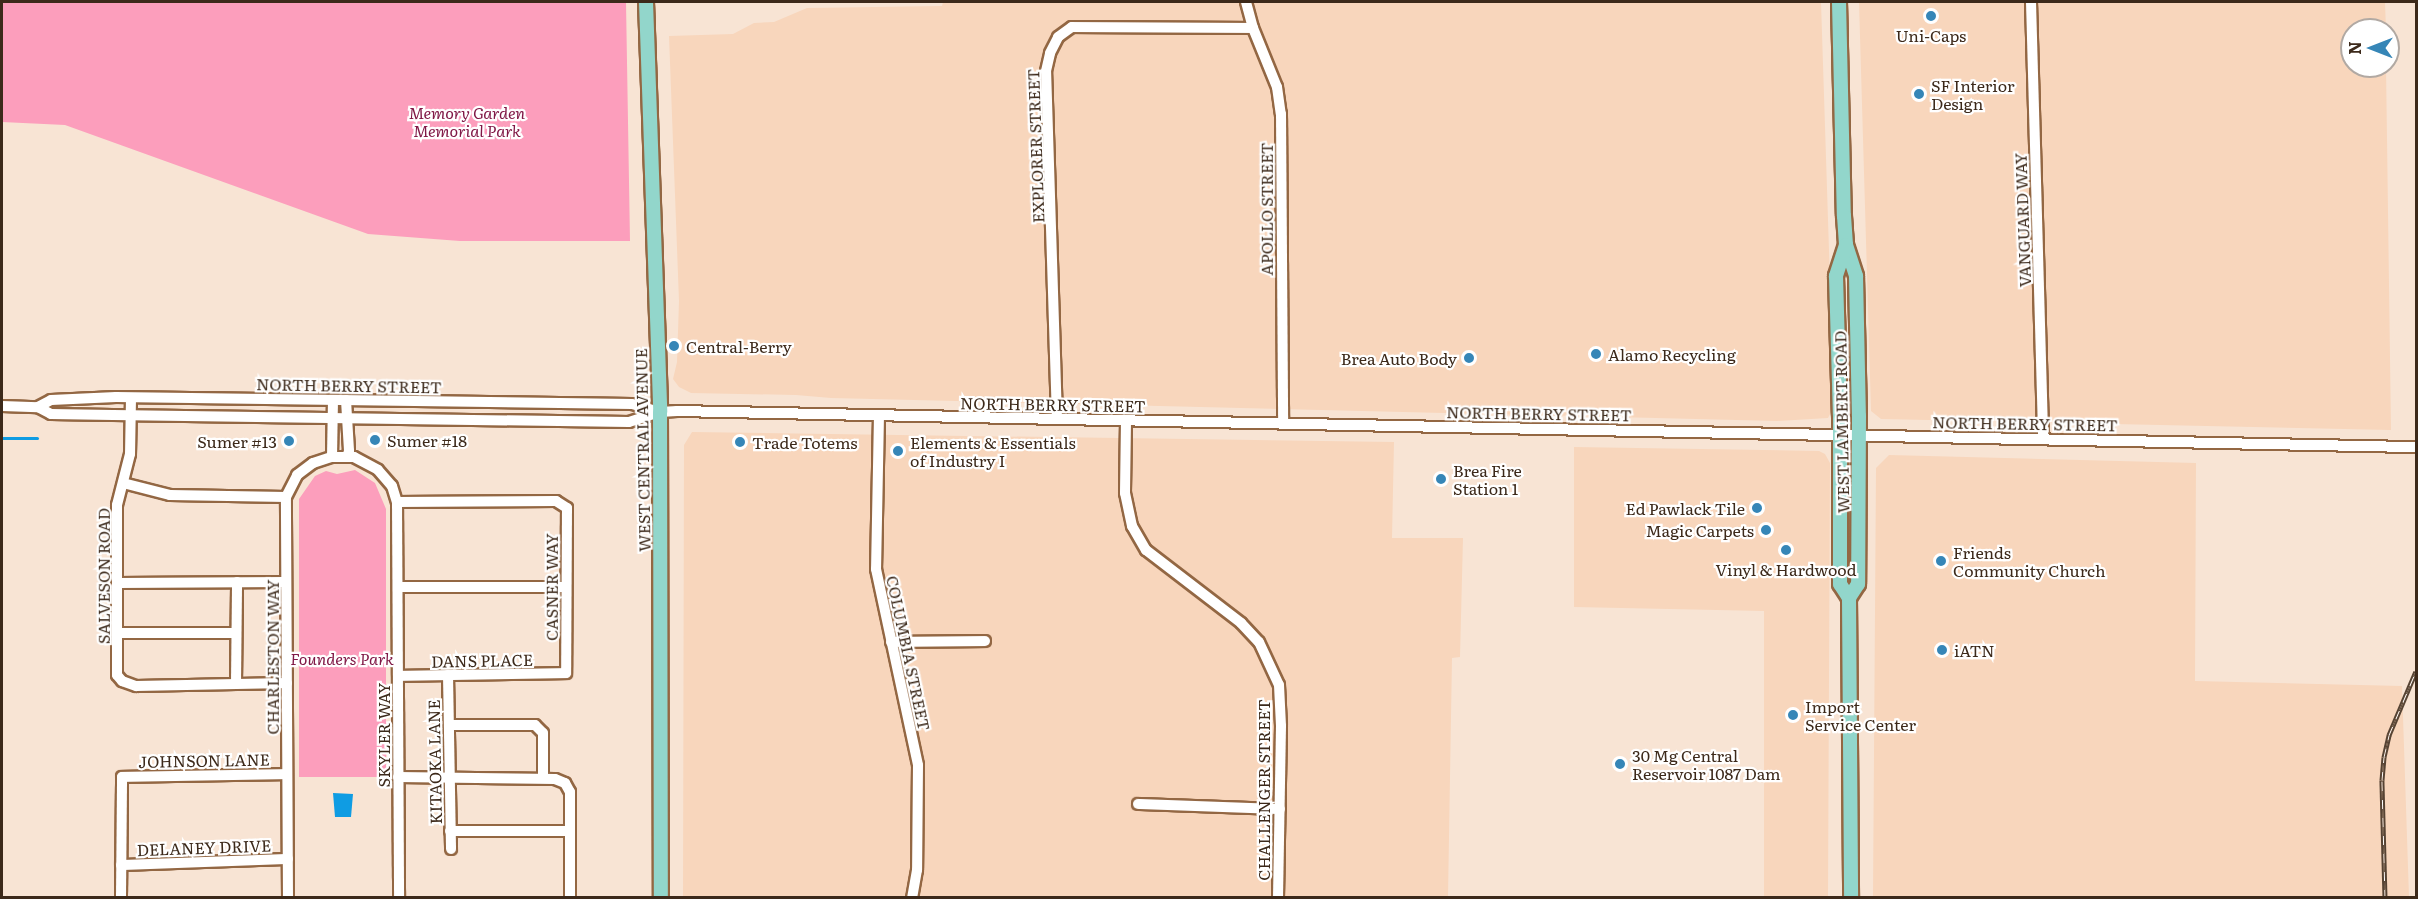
<!DOCTYPE html>
<html>
<head>
<meta charset="utf-8">
<style>
  body { margin:0 }
  #map { position:relative; width:2418px; height:899px; overflow:hidden; background:#f8e4d4; font-family:Literata,serif }
  div>[style] { position:absolute }
  .built>* { inset:0; background:#f8d6bc }
  .green>* { inset:0; background:#fc9ebc }
  .water>* { inset:0; background:#0f9ce3 }
  .stream>* { height:3px; margin:-1.5px; padding:0 1.5px; transform-origin:1.5px; border-radius:1.5px; background:#0f9ce3 }
  .roads { filter:drop-shadow(2px 0 #936743) drop-shadow(-2px 0 #936743) drop-shadow(0 2px #936743) drop-shadow(0 -2px #936743) }
  .minor>* { height:10px; margin:-5px; padding:0 5px; transform-origin:5px; border-radius:5px; background:#fff }
  .major>* { height:14px; margin:-7px; padding:0 7px; transform-origin:7px; border-radius:7px; background:#92d6cb }
  .rail>* { height:5px; margin-top:-2.5px; transform-origin:0; background:repeating-linear-gradient(90deg,#fff 0 9px,#564333 0 18px); box-sizing:border-box; border-block:2px solid #564333 }
  .dots>* { width:16px; height:16px; translate:-50% -50%; box-sizing:border-box; border:3px solid #fff; border-radius:50% }
  span { translate:-50% -50%; white-space:nowrap; text-align:center; line-height:1.15; -webkit-text-stroke:4.5px #fff; paint-order:stroke }
  .poi-label { font-size:16px; color:#3c291a }
  .left { translate:0 -50%; text-align:left }
  .right { translate:-100% -50%; text-align:right }
  .park-label { font-size:16px; color:#801846; font-style:italic }
  .street-label { font-size:16px; color:#3c291a }
  .frame { position:absolute; inset:0; border:3px solid #3c291a; pointer-events:none }
  .north { position:absolute; left:2340px; top:18px; width:60px; height:60px; box-sizing:border-box; background:#fff; border:2px solid #b1a9a3; border-radius:50%; rotate:270deg; font-size:16px; font-weight:700; line-height:24px; text-align:center; color:#3c291a }
  .north::after { content:''; display:block; margin:auto; width:21px; height:27px; background:#3686b7; clip-path:polygon(50% 0,100% 100%,50% 72%,0 100%) }
</style>
</head>
<body>
<div id="map">
  <div class="built">
    <div style="clip-path:polygon(943px 2px,1821px 2px,1834px 406px,1828px 418px,1777px 421px,831px 398px,796px 395px,691px 393px,679px 387px,673px 379px,677px 362px,679px 301px,669px 36px,733px 34px,754px 23px,774px 22px,807px 8px,942px 6px)"></div>
    <div style="clip-path:polygon(1859px 2px,2385px 2px,2386px 30px,2352px 30px,2352px 66px,2386px 66px,2391px 430px,1881px 419px,1871px 411px)"></div>
    <div style="clip-path:polygon(692px 432px,1394px 442px,1392px 538px,1463px 538px,1460px 657px,1452px 658px,1448px 897px,683px 898px,684px 445px)"></div>
    <div style="clip-path:polygon(1574px 447px,1819px 451px,1825px 454px,1830px 463px,1828px 897px,1764px 897px,1764px 611px,1574px 607px)"></div>
    <div style="clip-path:polygon(1889px 455px,2196px 463px,2195px 681px,2402px 686px,2409px 897px,1873px 897px,1876px 468px)"></div>
  </div>
  <div class="green">
    <div style="clip-path:polygon(4px 2px,626px 2px,630px 241px,460px 241px,368px 234px,65px 125px,2px 122px,2px 3px)"></div>
    <div style="clip-path:polygon(355px 470px,375px 483px,386px 509px,386px 777px,299px 777px,299px 499px,315px 476px,326px 471px,337px 474px)"></div>
  </div>
  <div class="water">
    <div style="clip-path:polygon(333px 793px,353px 794px,351px 817px,335px 817px)"></div>
  </div>
  <div class="stream">
    <div style="left:2px;top:438px;width:35px"></div>
  </div>
  <div class="roads">
    <div class="minor">
      <div style="left:1246px;top:2px;width:27px;rotate:75deg"></div>
      <div style="left:1253px;top:28px;width:64px;rotate:67.9deg"></div>
      <div style="left:1277px;top:87px;width:27px;rotate:82deg"></div>
      <div style="left:1281px;top:114px;width:309px;rotate:89.6deg"></div>
      <div style="left:2031px;top:2px;width:436px;rotate:88.4deg"></div>
      <div style="left:131px;top:398px;width:56px;rotate:91deg"></div>
      <div style="left:130px;top:454px;width:53px;rotate:104.3deg"></div>
      <div style="left:117px;top:505px;width:170px;rotate:90deg"></div>
      <div style="left:117px;top:675px;width:8px;rotate:50deg"></div>
      <div style="left:122px;top:681px;width:15px;rotate:20deg"></div>
      <div style="left:136px;top:686px;width:151px;rotate:-1.1deg"></div>
      <div style="left:346px;top:400px;width:51px;rotate:86.6deg"></div>
      <div style="left:349px;top:451px;width:6px;rotate:108deg"></div>
      <div style="left:2px;top:406px;width:36px;rotate:2deg"></div>
      <div style="left:38px;top:407px;width:15px;rotate:28deg"></div>
      <div style="left:51px;top:414px;width:62px;rotate:0.9deg"></div>
      <div style="left:113px;top:415px;width:516px;rotate:0.78deg"></div>
      <div style="left:629px;top:422px;width:33px;rotate:-18deg"></div>
      <div style="left:660px;top:412px;width:17px;rotate:-3deg"></div>
      <div style="left:677px;top:411px;width:1739px;rotate:1.19deg"></div>
      <div style="left:38px;top:407px;width:15px;rotate:-28deg"></div>
      <div style="left:51px;top:400px;width:65px;rotate:-2.6deg"></div>
      <div style="left:116px;top:397px;width:516px;rotate:0.78deg"></div>
      <div style="left:632px;top:404px;width:29px;rotate:16deg"></div>
      <div style="left:879px;top:415px;width:154px;rotate:91.1deg"></div>
      <div style="left:876px;top:569px;width:200px;rotate:77.9deg"></div>
      <div style="left:918px;top:765px;width:105px;rotate:90.5deg"></div>
      <div style="left:917px;top:870px;width:28px;rotate:100deg"></div>
      <div style="left:1057px;top:419px;width:348px;rotate:-91.8deg"></div>
      <div style="left:1046px;top:71px;width:18px;rotate:-77deg"></div>
      <div style="left:1050px;top:53px;width:18px;rotate:-63deg"></div>
      <div style="left:1058px;top:37px;width:17px;rotate:-36deg"></div>
      <div style="left:1072px;top:27px;width:181px;rotate:0.3deg"></div>
      <div style="left:1126px;top:421px;width:72px;rotate:90.8deg"></div>
      <div style="left:1125px;top:493px;width:34px;rotate:78deg"></div>
      <div style="left:1132px;top:526px;width:28px;rotate:60deg"></div>
      <div style="left:1146px;top:550px;width:120px;rotate:37.5deg"></div>
      <div style="left:1241px;top:623px;width:26px;rotate:47deg"></div>
      <div style="left:1259px;top:642px;width:47px;rotate:65.1deg"></div>
      <div style="left:1279px;top:685px;width:41px;rotate:87.2deg"></div>
      <div style="left:1281px;top:726px;width:172px;rotate:91deg"></div>
      <div style="left:332px;top:457px;width:57px;rotate:-89deg"></div>
      <div style="left:123px;top:483px;width:49px;rotate:14.3deg"></div>
      <div style="left:170px;top:495px;width:116px;rotate:1deg"></div>
      <div style="left:397px;top:502px;width:159px;rotate:-0.4deg"></div>
      <div style="left:556px;top:501px;width:13px;rotate:32deg"></div>
      <div style="left:567px;top:508px;width:165px;rotate:90.3deg"></div>
      <div style="left:566px;top:673px;width:168px;rotate:179deg"></div>
      <div style="left:118px;top:583px;width:168px;rotate:-0.3deg"></div>
      <div style="left:398px;top:587px;width:168px"></div>
      <div style="left:118px;top:633px;width:118px"></div>
      <div style="left:891px;top:642px;width:94px;rotate:-0.6deg"></div>
      <div style="left:448px;top:675px;width:174px;rotate:89deg"></div>
      <div style="left:236px;top:683px;width:101px;rotate:-89.4deg"></div>
      <div style="left:449px;top:725px;width:86px"></div>
      <div style="left:535px;top:725px;width:11px;rotate:45deg"></div>
      <div style="left:543px;top:733px;width:45px;rotate:90deg"></div>
      <div style="left:398px;top:777px;width:157px;rotate:0.7deg"></div>
      <div style="left:555px;top:779px;width:11px;rotate:22deg"></div>
      <div style="left:565px;top:783px;width:10px;rotate:61deg"></div>
      <div style="left:570px;top:792px;width:106px;rotate:90deg"></div>
      <div style="left:1138px;top:804px;width:142px;rotate:2deg"></div>
      <div style="left:450px;top:831px;width:120px"></div>
      <div style="left:121px;top:865px;width:167px;rotate:-2.1deg"></div>
      <div style="left:121px;top:898px;width:121px;rotate:-89.5deg"></div>
      <div style="left:122px;top:777px;width:165px;rotate:-1deg"></div>
      <div style="left:288px;top:898px;width:401px;rotate:-90.3deg"></div>
      <div style="left:286px;top:497px;width:25px;rotate:-63deg"></div>
      <div style="left:297px;top:475px;width:20px;rotate:-37deg"></div>
      <div style="left:313px;top:463px;width:20px;rotate:-18deg"></div>
      <div style="left:332px;top:457px;width:22px"></div>
      <div style="left:354px;top:457px;width:27px;rotate:28deg"></div>
      <div style="left:378px;top:470px;width:21px;rotate:49deg"></div>
      <div style="left:392px;top:486px;width:17px;rotate:73deg"></div>
      <div style="left:397px;top:502px;width:396px;rotate:89.7deg"></div>
    </div>
    <div class="major">
      <div style="left:646px;top:2px;width:410px;rotate:88deg"></div>
      <div style="left:660px;top:412px;width:486px;rotate:89.9deg"></div>
      <div style="left:1839px;top:2px;width:214px;rotate:88.7deg"></div>
      <div style="left:1844px;top:216px;width:29px;rotate:86deg"></div>
      <div style="left:1846px;top:245px;width:33px;rotate:72deg"></div>
      <div style="left:1856px;top:276px;width:140px;rotate:88.8deg"></div>
      <div style="left:1859px;top:416px;width:168px;rotate:90.3deg"></div>
      <div style="left:1858px;top:584px;width:17px;rotate:123deg"></div>
      <div style="left:1846px;top:245px;width:33px;rotate:108deg"></div>
      <div style="left:1836px;top:276px;width:139px;rotate:88.4deg"></div>
      <div style="left:1840px;top:415px;width:169px;rotate:90deg"></div>
      <div style="left:1840px;top:584px;width:17px;rotate:57deg"></div>
      <div style="left:1849px;top:598px;width:300px;rotate:89.6deg"></div>
    </div>
  </div>
  <div class="rail">
    <div style="left:2385px;top:898px;width:118px;rotate:-91.5deg"></div>
    <div style="left:2382px;top:780px;width:23px;rotate:-85deg"></div>
    <div style="left:2384px;top:757px;width:23px;rotate:-77deg"></div>
    <div style="left:2389px;top:735px;width:69px;rotate:-67.1deg"></div>
  </div>
  <div class="dots">
    <div style="left:1931px;top:16px;background:#3686b7"></div>
    <div style="left:1919px;top:94px;background:#3686b7"></div>
    <div style="left:674px;top:346px;background:#3686b7"></div>
    <div style="left:1596px;top:354px;background:#3686b7"></div>
    <div style="left:1469px;top:358px;background:#3686b7"></div>
    <div style="left:375px;top:440px;background:#3686b7"></div>
    <div style="left:289px;top:441px;background:#3686b7"></div>
    <div style="left:740px;top:442px;background:#3686b7"></div>
    <div style="left:898px;top:451px;background:#3686b7"></div>
    <div style="left:1441px;top:479px;background:#3686b7"></div>
    <div style="left:1757px;top:508px;background:#3686b7"></div>
    <div style="left:1766px;top:530px;background:#3686b7"></div>
    <div style="left:1786px;top:550px;background:#3686b7"></div>
    <div style="left:1941px;top:561px;background:#3686b7"></div>
    <div style="left:1942px;top:650px;background:#3686b7"></div>
    <div style="left:1793px;top:715px;background:#3686b7"></div>
    <div style="left:1620px;top:764px;background:#3686b7"></div>
  </div>
  <div class="poi-label">
    <span style="left:1931px;top:35px">Uni-Caps</span>
    <span class="left" style="left:1931px;top:94px">SF Interior<br>Design</span>
    <span class="left" style="left:686px;top:346px">Central-Berry</span>
    <span class="left" style="left:1608px;top:354px">Alamo Recycling</span>
    <span class="right" style="left:1457px;top:358px">Brea Auto Body</span>
    <span class="left" style="left:387px;top:440px">Sumer #18</span>
    <span class="right" style="left:277px;top:441px">Sumer #13</span>
    <span class="left" style="left:752px;top:442px">Trade Totems</span>
    <span class="left" style="left:910px;top:451px">Elements &amp; Essentials<br>of Industry I</span>
    <span class="left" style="left:1453px;top:479px">Brea Fire<br>Station 1</span>
    <span class="right" style="left:1745px;top:508px">Ed Pawlack Tile</span>
    <span class="right" style="left:1754px;top:530px">Magic Carpets</span>
    <span class="left" style="left:1953px;top:561px">Friends<br>Community Church</span>
    <span style="left:1786px;top:569px">Vinyl &amp; Hardwood</span>
    <span class="left" style="left:1954px;top:650px">iATN</span>
    <span class="left" style="left:1805px;top:715px">Import<br>Service Center</span>
    <span class="left" style="left:1632px;top:764px">30 Mg Central<br>Reservoir 1087 Dam</span>
  </div>
  <div class="park-label">
    <span style="left:467px;top:121px">Memory Garden<br>Memorial Park</span>
    <span style="left:342px;top:658px">Founders Park</span>
  </div>
  <div class="street-label">
    <span style="left:1035px;top:146px;rotate:-92deg">EXPLORER STREET</span>
    <span style="left:1266px;top:209px;rotate:-90deg">APOLLO STREET</span>
    <span style="left:2022px;top:220px;rotate:-92deg">VANGUARD WAY</span>
    <span style="left:349px;top:385px;rotate:1deg">NORTH BERRY STREET</span>
    <span style="left:1053px;top:404px;rotate:1deg">NORTH BERRY STREET</span>
    <span style="left:1539px;top:413px;rotate:1deg">NORTH BERRY STREET</span>
    <span style="left:1841px;top:422px;rotate:-91deg">WEST LAMBERT ROAD</span>
    <span style="left:2025px;top:423px;rotate:1deg">NORTH BERRY STREET</span>
    <span style="left:642px;top:450px;rotate:-91deg">WEST CENTRAL AVENUE</span>
    <span style="left:103px;top:576px;rotate:-90deg">SALVESON ROAD</span>
    <span style="left:551px;top:587px;rotate:-90deg">CASNER WAY</span>
    <span style="left:909px;top:653px;rotate:78deg">COLUMBIA STREET</span>
    <span style="left:272px;top:657px;rotate:-90deg">CHARLESTON WAY</span>
    <span style="left:482px;top:660px;rotate:-1deg">DANS PLACE</span>
    <span style="left:383px;top:735px;rotate:-90deg">SKYLER WAY</span>
    <span style="left:204px;top:760px;rotate:-1deg">JOHNSON LANE</span>
    <span style="left:434px;top:762px;rotate:-91deg">KITAOKA LANE</span>
    <span style="left:1263px;top:790px;rotate:-90deg">CHALLENGER STREET</span>
    <span style="left:204px;top:847px;rotate:-2deg">DELANEY DRIVE</span>
  </div>
  <div class="frame"></div>
  <div class="north">N</div>
</div>
</body>
</html>
